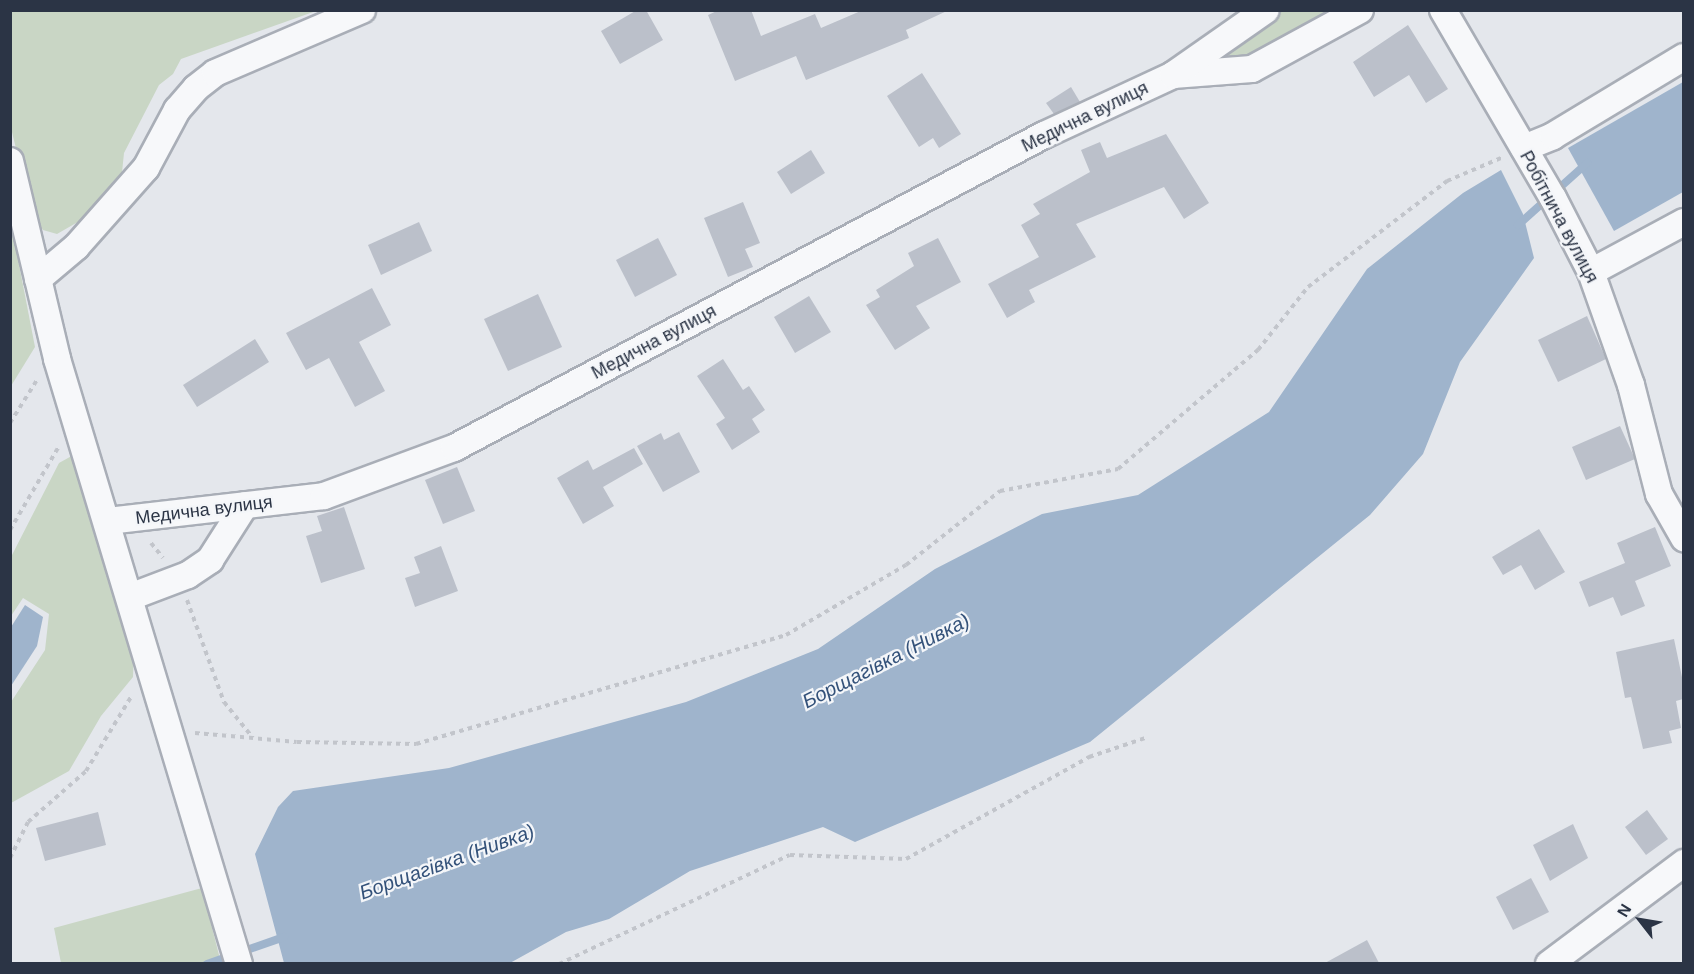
<!DOCTYPE html>
<html>
<head>
<meta charset="utf-8">
<style>
  body { margin:0 }
  #map { position:relative; width:1694px; height:974px; overflow:hidden; background:#e4e7ec; font-family:Helvetica,sans-serif }
  div>[style] { position:absolute }
  .green>* { inset:0; background:#c9d6c5 }
  .water>* { inset:0; background:#9fb4cc }
  .stream>* { height:8px; margin:-4px; padding:0 4px; transform-origin:4px; border-radius:4px; background:#9fb4cc }
  .building>* { inset:0; background:#bbc0ca }
  .path>* { height:4px; margin-top:-2px; transform-origin:0; background:repeating-linear-gradient(90deg,#c2c5cb 0 4.5px,transparent 0 9px) }
  .roads { filter:drop-shadow(2px 0 #a9aeb7) drop-shadow(-2px 0 #a9aeb7) drop-shadow(0 2px #a9aeb7) drop-shadow(0 -2px #a9aeb7) }
  .minor>* { height:26px; margin:-13px; padding:0 13px; transform-origin:13px; border-radius:13px; background:#f7f8fa }
  span { translate:-50% -50%; white-space:nowrap; text-align:center; line-height:1.15; -webkit-text-stroke:4.5px #f4f6f9; paint-order:stroke }
  .street-label { font-size:18px; color:#2b3445 }
  .water-label { font-size:20px; color:#34527a; font-style:italic }
  .frame { position:absolute; inset:0; border:12px solid #2b3445; pointer-events:none }
  .north { position:absolute; left:1610px; top:890px; width:60px; height:60px; -webkit-text-stroke:4px #f4f6f9; paint-order:stroke; rotate:301deg; font-size:16px; font-weight:700; line-height:24px; text-align:center; color:#2b3445 }
  .north::after { content:''; display:block; margin:auto; width:21px; height:27px; background:#2b3445; clip-path:polygon(50% 0,100% 100%,50% 72%,0 100%) }
</style>
</head>
<body>
<div id="map">
  <div class="green">
    <div style="clip-path:polygon(10px 11px,316px 11px,181px 59px,173px 74px,159px 85px,124px 153px,121px 182px,90px 215px,57px 234px,43px 230px,32px 214px,11px 128px)"></div>
    <div style="clip-path:polygon(1278px 11px,1348px 11px,1250px 63px,1202px 66px)"></div>
    <div style="clip-path:polygon(10px 218px,35px 347px,11px 386px,10px 386px)"></div>
    <div style="clip-path:polygon(77px 453px,134px 649px,133px 677px,101px 716px,69px 771px,11px 803px,11px 702px,45px 650px,49px 614px,23px 598px,11px 616px,11px 557px,59px 463px)"></div>
    <div style="clip-path:polygon(202px 888px,221px 963px,61px 963px,54px 928px)"></div>
  </div>
  <div class="water">
    <div style="clip-path:polygon(1683px 82px,1683px 192px,1614px 231px,1568px 148px)"></div>
    <div style="clip-path:polygon(1501px 170px,1523px 214px,1534px 258px,1460px 362px,1423px 454px,1370px 515px,1090px 742px,855px 842px,823px 827px,690px 871px,609px 919px,566px 932px,510px 963px,284px 963px,255px 854px,278px 807px,293px 791px,449px 768px,686px 702px,818px 649px,935px 569px,1042px 514px,1138px 495px,1269px 412px,1367px 269px,1463px 193px)"></div>
    <div style="clip-path:polygon(25px 605px,43px 617px,37px 646px,11px 686px,11px 627px)"></div>
  </div>
  <div class="stream">
    <div style="left:1518px;top:225px;width:93px;rotate:-41.9deg"></div>
    <div style="left:207px;top:964px;width:82px;rotate:-19.3deg"></div>
  </div>
  <div class="building">
    <div style="clip-path:polygon(637px 10px,646px 10px,663px 40px,620px 64px,601px 31px)"></div>
    <div style="clip-path:polygon(719px 10px,751px 10px,761px 36px,815px 14px,821px 28px,863px 10px,949px 10px,906px 30px,909px 38px,806px 80px,796px 56px,735px 81px,708px 15px)"></div>
    <div style="clip-path:polygon(1408px 25px,1448px 89px,1426px 103px,1409px 75px,1374px 97px,1353px 62px)"></div>
    <div style="clip-path:polygon(922px 73px,961px 134px,939px 148px,933px 138px,919px 147px,887px 96px)"></div>
    <div style="clip-path:polygon(1071px 87px,1080px 102px,1054px 114px,1046px 103px)"></div>
    <div style="clip-path:polygon(1166px 134px,1209px 203px,1184px 219px,1164px 187px,1076px 224px,1096px 257px,1029px 290px,1035px 302px,1007px 318px,988px 284px,1039px 257px,1021px 225px,1040px 214px,1033px 204px,1090px 172px,1081px 150px,1100px 142px,1107px 158px)"></div>
    <div style="clip-path:polygon(811px 150px,825px 173px,791px 194px,777px 172px)"></div>
    <div style="clip-path:polygon(743px 202px,760px 243px,745px 249px,753px 267px,728px 277px,704px 218px)"></div>
    <div style="clip-path:polygon(419px 222px,432px 251px,381px 275px,368px 245px)"></div>
    <div style="clip-path:polygon(658px 238px,677px 275px,635px 297px,616px 260px)"></div>
    <div style="clip-path:polygon(938px 238px,961px 282px,916px 306px,930px 328px,895px 350px,866px 305px,880px 297px,876px 290px,914px 266px,908px 253px)"></div>
    <div style="clip-path:polygon(372px 288px,391px 325px,359px 342px,385px 391px,355px 407px,329px 358px,306px 370px,286px 333px)"></div>
    <div style="clip-path:polygon(538px 294px,562px 347px,508px 371px,484px 319px)"></div>
    <div style="clip-path:polygon(809px 296px,831px 332px,795px 353px,774px 317px)"></div>
    <div style="clip-path:polygon(1587px 316px,1606px 359px,1558px 382px,1538px 340px)"></div>
    <div style="clip-path:polygon(255px 339px,269px 362px,197px 407px,183px 385px)"></div>
    <div style="clip-path:polygon(723px 359px,743px 390px,749px 386px,765px 410px,752px 419px,760px 432px,732px 450px,716px 424px,725px 418px,697px 376px)"></div>
    <div style="clip-path:polygon(1620px 426px,1635px 459px,1586px 480px,1572px 447px)"></div>
    <div style="clip-path:polygon(679px 432px,700px 472px,663px 492px,637px 446px,661px 433px,664px 440px)"></div>
    <div style="clip-path:polygon(634px 448px,643px 464px,603px 487px,614px 506px,583px 524px,557px 478px,588px 460px,593px 470px)"></div>
    <div style="clip-path:polygon(457px 467px,475px 511px,443px 524px,425px 480px)"></div>
    <div style="clip-path:polygon(344px 507px,365px 569px,321px 583px,306px 536px,322px 531px,317px 516px)"></div>
    <div style="clip-path:polygon(1655px 527px,1671px 566px,1635px 581px,1645px 606px,1621px 616px,1613px 597px,1589px 607px,1579px 582px,1625px 563px,1617px 543px)"></div>
    <div style="clip-path:polygon(1539px 529px,1565px 572px,1535px 590px,1521px 565px,1503px 575px,1492px 557px)"></div>
    <div style="clip-path:polygon(441px 546px,458px 591px,415px 607px,405px 578px,420px 573px,414px 557px)"></div>
    <div style="clip-path:polygon(1674px 639px,1683px 682px,1683px 699px,1676px 701px,1681px 728px,1669px 731px,1672px 743px,1643px 749px,1631px 697px,1625px 698px,1616px 652px)"></div>
    <div style="clip-path:polygon(1647px 810px,1668px 839px,1646px 855px,1625px 827px)"></div>
    <div style="clip-path:polygon(98px 812px,106px 845px,45px 861px,36px 828px)"></div>
    <div style="clip-path:polygon(1573px 824px,1588px 858px,1550px 881px,1533px 845px)"></div>
    <div style="clip-path:polygon(1531px 878px,1549px 912px,1513px 930px,1496px 897px)"></div>
    <div style="clip-path:polygon(1367px 940px,1379px 963px,1325px 963px)"></div>
  </div>
  <div class="path">
    <div style="left:10px;top:423px;width:51px;rotate:-57.9deg"></div>
    <div style="left:10px;top:530px;width:95px;rotate:-59.7deg"></div>
    <div style="left:151px;top:543px;width:19px;rotate:51deg"></div>
    <div style="left:187px;top:600px;width:109px;rotate:70.1deg"></div>
    <div style="left:224px;top:702px;width:46px;rotate:51.1deg"></div>
    <div style="left:195px;top:733px;width:102px;rotate:5deg"></div>
    <div style="left:297px;top:742px;width:119px;rotate:1deg"></div>
    <div style="left:416px;top:744px;width:386px;rotate:-16.4deg"></div>
    <div style="left:786px;top:635px;width:139px;rotate:-30.3deg"></div>
    <div style="left:906px;top:565px;width:120px;rotate:-38.2deg"></div>
    <div style="left:1000px;top:491px;width:120px;rotate:-10.6deg"></div>
    <div style="left:1118px;top:469px;width:184px;rotate:-40.4deg"></div>
    <div style="left:1258px;top:350px;width:80px;rotate:-51.6deg"></div>
    <div style="left:1308px;top:287px;width:175px;rotate:-37.3deg"></div>
    <div style="left:1447px;top:181px;width:59px;rotate:-23.1deg"></div>
    <div style="left:10px;top:858px;width:40px;rotate:-63.4deg"></div>
    <div style="left:28px;top:822px;width:77px;rotate:-41.3deg"></div>
    <div style="left:86px;top:771px;width:87px;rotate:-58.7deg"></div>
    <div style="left:559px;top:964px;width:255px;rotate:-25.3deg"></div>
    <div style="left:790px;top:855px;width:116px;rotate:2deg"></div>
    <div style="left:906px;top:859px;width:210px;rotate:-29.1deg"></div>
    <div style="left:1089px;top:757px;width:59px;rotate:-18.7deg"></div>
  </div>
  <div class="roads">
    <div class="minor">
      <div style="left:1443px;top:10px;width:218px;rotate:59.7deg"></div>
      <div style="left:1553px;top:198px;width:83px;rotate:62.8deg"></div>
      <div style="left:1591px;top:272px;width:120px;rotate:70.5deg"></div>
      <div style="left:1631px;top:385px;width:113px;rotate:75.6deg"></div>
      <div style="left:1659px;top:494px;width:51px;rotate:60.4deg"></div>
      <div style="left:1173px;top:75px;width:79px;rotate:-4.3deg"></div>
      <div style="left:1252px;top:69px;width:123px;rotate:-28.6deg"></div>
      <div style="left:1524px;top:148px;width:31px;rotate:-22deg"></div>
      <div style="left:1553px;top:136px;width:153px;rotate:-31.1deg"></div>
      <div style="left:10px;top:161px;width:204px;rotate:76.6deg"></div>
      <div style="left:57px;top:359px;width:632px;rotate:73.26deg"></div>
      <div style="left:1591px;top:272px;width:106px;rotate:-28.3deg"></div>
      <div style="left:38px;top:279px;width:50px;rotate:-40.1deg"></div>
      <div style="left:76px;top:247px;width:106px;rotate:-48.5deg"></div>
      <div style="left:146px;top:168px;width:66px;rotate:-61.9deg"></div>
      <div style="left:177px;top:110px;width:29px;rotate:-49deg"></div>
      <div style="left:196px;top:88px;width:24px;rotate:-38deg"></div>
      <div style="left:215px;top:73px;width:160px;rotate:-23.2deg"></div>
      <div style="left:108px;top:521px;width:217px;rotate:-6.6deg"></div>
      <div style="left:324px;top:496px;width:139px;rotate:-20.3deg"></div>
      <div style="left:454px;top:448px;width:668px;rotate:-27.95deg"></div>
      <div style="left:1044px;top:135px;width:142px;rotate:-24.9deg"></div>
      <div style="left:1173px;top:75px;width:113px;rotate:-35deg"></div>
      <div style="left:130px;top:597px;width:62px;rotate:-20.8deg"></div>
      <div style="left:188px;top:575px;width:27px;rotate:-34deg"></div>
      <div style="left:210px;top:560px;width:65px;rotate:-57.5deg"></div>
      <div style="left:1549px;top:964px;width:169px;rotate:-36.8deg"></div>
    </div>
  </div>
  <div class="street-label">
    <span style="left:1085px;top:117px;rotate:-26deg">Медична вулиця</span>
    <span style="left:1559px;top:217px;rotate:62deg">Робітнича вулиця</span>
    <span style="left:654px;top:342px;rotate:-28deg">Медична вулиця</span>
    <span style="left:204px;top:510px;rotate:-7deg">Медична вулиця</span>
  </div>
  <div class="water-label">
    <span style="left:886px;top:661px;rotate:-27deg">Борщагівка (Нивка)</span>
    <span style="left:447px;top:862px;rotate:-20deg">Борщагівка (Нивка)</span>
  </div>
  <div class="frame"></div>
  <div class="north">N</div>
</div>
</body>
</html>
